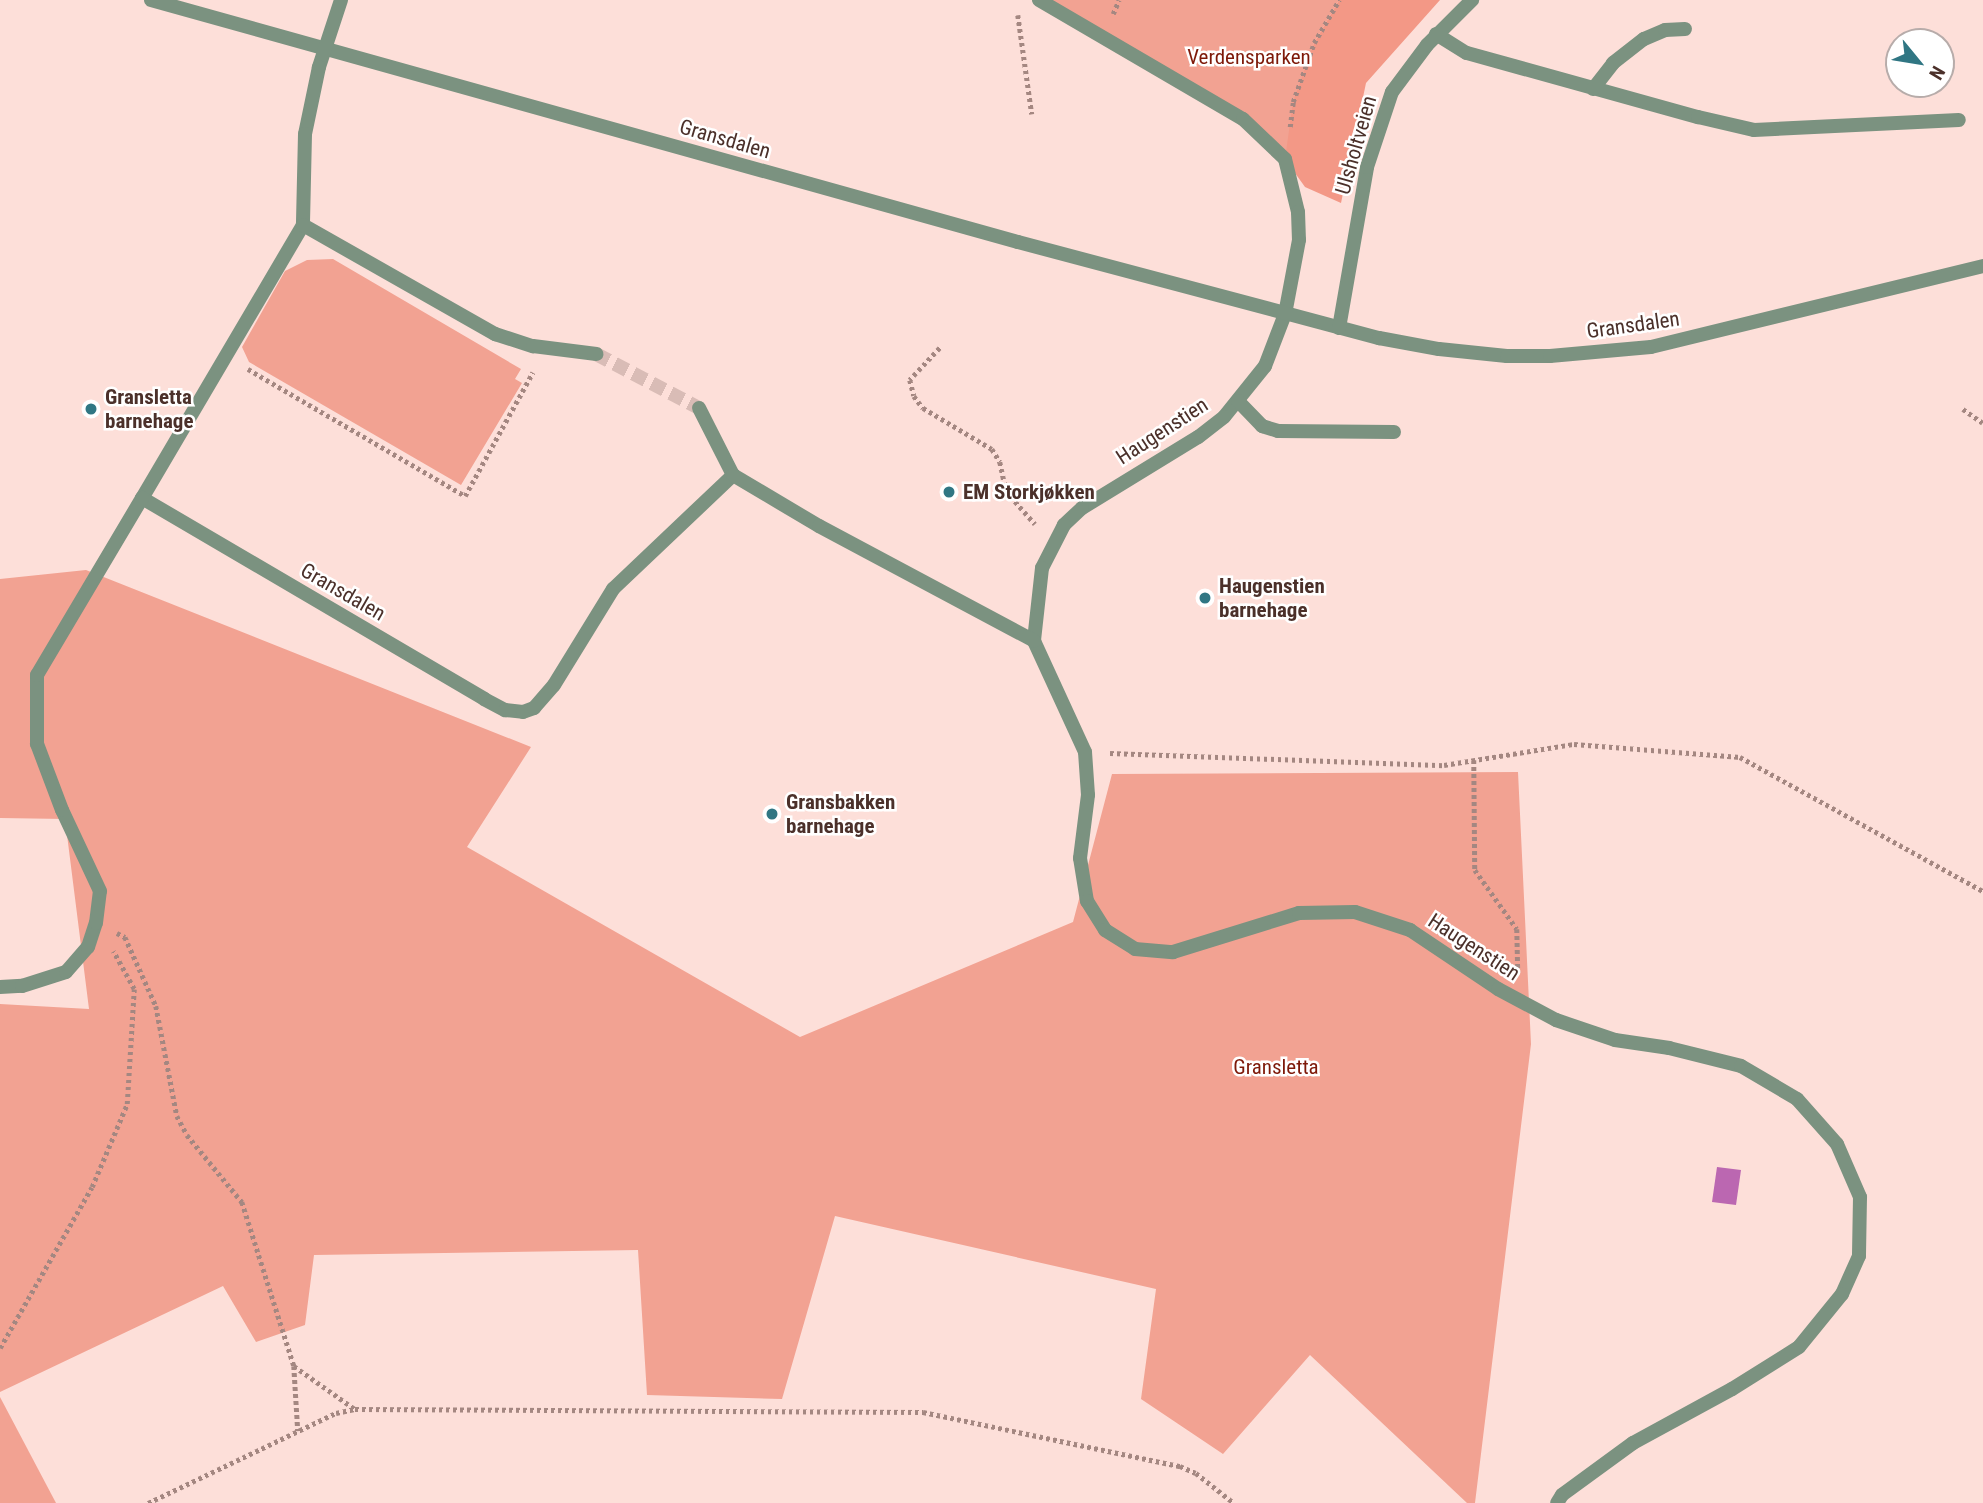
<!DOCTYPE html>
<html>
<head>
<meta charset="utf-8">
<style>
  body { margin:0 }
  #map { position:relative; width:1983px; height:1503px; overflow:hidden; background:#fddfd9; font-family:"Roboto Condensed",sans-serif }
  div>[style] { position:absolute }
  .green>* { inset:0; background:#f2a292 }
  .forest>* { inset:0; background:#f39886 }
  .water>* { inset:0; background:#bb67b1 }
  .minor-tunnel>* { height:14px; margin-top:-7px; transform-origin:0; background:repeating-linear-gradient(90deg,#d9bcb6 0 14px,transparent 0 21px) }
  .path>* { height:4.5px; margin-top:-2.25px; transform-origin:0; background:repeating-linear-gradient(90deg,#a48781 0 3.5px,transparent 0 7px) }
  .service>* { height:14px; margin:-7px; padding:0 7px; transform-origin:7px; border-radius:7px; background:#7b9280 }
  .minor>* { height:14px; margin:-7px; padding:0 7px; transform-origin:7px; border-radius:7px; background:#7b9280 }
  .dots>* { width:19px; height:19px; translate:-50% -50%; box-sizing:border-box; border:4px solid #fff; border-radius:50% }
  span { translate:-50% -50%; white-space:nowrap; text-align:center; line-height:1.15; -webkit-text-stroke:5px #fff; paint-order:stroke }
  .park-label { font-size:21px; color:#7e1909 }
  .street-label { font-size:21px; color:#4b302a }
  .poi-label { font-size:21px; color:#4b302a; font-weight:700 }
  .left { translate:0 -50%; text-align:left }
  .north { position:absolute; left:1885px; top:28px; width:70px; height:70px; box-sizing:border-box; background:#fff; border:2px solid #b7acaa; border-radius:50%; rotate:120deg; font-size:19px; font-weight:700; line-height:28px; text-align:center; color:#4b302a }
  .north::after { content:''; display:block; margin:auto; width:24px; height:32px; background:#307683; clip-path:polygon(50% 0,100% 100%,50% 72%,0 100%) }
</style>
</head>
<body>
<div id="map">
  <div class="green">
    <div style="clip-path:polygon(1039px 0,1339px 0,1314px 43px,1285px 159px,1243px 119px)"></div>
    <div style="clip-path:polygon(333px 259px,521px 369px,515px 379px,522px 383px,461px 485px,249px 362px,242px 347px,285px 271px,307px 260px)"></div>
    <div style="clip-path:polygon(86px 570px,531px 747px,467px 847px,800px 1037px,1073px 922px,1112px 774px,1518px 772px,1531px 1044px,1475px 1503px,1467px 1503px,1310px 1355px,1223px 1454px,1141px 1399px,1156px 1289px,835px 1216px,782px 1399px,647px 1395px,638px 1250px,314px 1255px,305px 1325px,256px 1342px,223px 1286px,0 1392px,0 1004px,89px 1009px,65px 819px,0 818px,0 579px)"></div>
    <div style="clip-path:polygon(0 1397px,56px 1503px,0 1503px)"></div>
  </div>
  <div class="forest">
    <div style="clip-path:polygon(1339px 0,1440px 0,1366px 83px,1341px 203px,1305px 187px,1285px 159px,1293px 102px,1314px 43px)"></div>
  </div>
  <div class="water">
    <div style="clip-path:polygon(1717px 1167px,1741px 1170px,1736px 1205px,1712px 1202px)"></div>
  </div>
  <div class="minor-tunnel">
    <div style="left:596px;top:354px;width:116px;rotate:27.7deg"></div>
  </div>
  <div class="path">
    <div style="left:1113px;top:14px;width:15px;rotate:-67deg"></div>
    <div style="left:1018px;top:15px;width:100px;rotate:82deg"></div>
    <div style="left:1290px;top:127px;width:25px;rotate:-83deg"></div>
    <div style="left:1293px;top:102px;width:63px;rotate:-70.4deg"></div>
    <div style="left:1314px;top:43px;width:50px;rotate:-59.8deg"></div>
    <div style="left:940px;top:348px;width:44px;rotate:133.2deg"></div>
    <div style="left:910px;top:380px;width:16px;rotate:76deg"></div>
    <div style="left:914px;top:396px;width:15px;rotate:53deg"></div>
    <div style="left:923px;top:408px;width:80px;rotate:30.7deg"></div>
    <div style="left:992px;top:449px;width:15px;rotate:58deg"></div>
    <div style="left:1000px;top:462px;width:30px;rotate:78deg"></div>
    <div style="left:1006px;top:491px;width:44px;rotate:48.7deg"></div>
    <div style="left:248px;top:369px;width:251px;rotate:30.3deg"></div>
    <div style="left:465px;top:496px;width:141px;rotate:-61.3deg"></div>
    <div style="left:1963px;top:409px;width:24px;rotate:35deg"></div>
    <div style="left:1110px;top:753px;width:334px;rotate:2.1deg"></div>
    <div style="left:1444px;top:765px;width:132px;rotate:-9.2deg"></div>
    <div style="left:1574px;top:744px;width:167px;rotate:4.5deg"></div>
    <div style="left:1740px;top:757px;width:277px;rotate:28.9deg"></div>
    <div style="left:1474px;top:760px;width:110px;rotate:89.5deg"></div>
    <div style="left:1475px;top:870px;width:72px;rotate:54.6deg"></div>
    <div style="left:1517px;top:929px;width:43px;rotate:88.7deg"></div>
    <div style="left:117px;top:933px;width:9px;rotate:27deg"></div>
    <div style="left:125px;top:937px;width:76px;rotate:65.8deg"></div>
    <div style="left:156px;top:1006px;width:112px;rotate:79.2deg"></div>
    <div style="left:177px;top:1116px;width:21px;rotate:62deg"></div>
    <div style="left:187px;top:1135px;width:87px;rotate:50.6deg"></div>
    <div style="left:242px;top:1202px;width:172px;rotate:72.4deg"></div>
    <div style="left:294px;top:1366px;width:75px;rotate:35.2deg"></div>
    <div style="left:0;top:1348px;width:185px;rotate:-60.3deg"></div>
    <div style="left:92px;top:1187px;width:90px;rotate:-67.1deg"></div>
    <div style="left:127px;top:1104px;width:115px;rotate:-86.5deg"></div>
    <div style="left:134px;top:989px;width:43px;rotate:-118.9deg"></div>
    <div style="left:294px;top:1366px;width:65px;rotate:86.5deg"></div>
    <div style="left:148px;top:1503px;width:208px;rotate:-25.6deg"></div>
    <div style="left:336px;top:1413px;width:19px;rotate:-12deg"></div>
    <div style="left:355px;top:1409px;width:568px;rotate:0.3deg"></div>
    <div style="left:923px;top:1412px;width:263px;rotate:11.9deg"></div>
    <div style="left:1180px;top:1466px;width:17px;rotate:24deg"></div>
    <div style="left:1196px;top:1473px;width:48px;rotate:38.3deg"></div>
  </div>
  <div class="service">
    <div style="left:151px;top:0;width:900px;rotate:15.6deg"></div>
    <div style="left:1436px;top:34px;width:36px;rotate:32deg"></div>
    <div style="left:1467px;top:53px;width:240px;rotate:15.5deg"></div>
    <div style="left:1698px;top:117px;width:57px;rotate:13.1deg"></div>
    <div style="left:1754px;top:130px;width:205px;rotate:-2.8deg"></div>
    <div style="left:1593px;top:89px;width:33px;rotate:-52deg"></div>
    <div style="left:1613px;top:63px;width:39px;rotate:-38deg"></div>
    <div style="left:1644px;top:39px;width:23px;rotate:-23deg"></div>
    <div style="left:1665px;top:30px;width:20px;rotate:-3deg"></div>
    <div style="left:1285px;top:314px;width:56px;rotate:111deg"></div>
    <div style="left:1265px;top:366px;width:65px;rotate:128.8deg"></div>
    <div style="left:1224px;top:417px;width:33px;rotate:142deg"></div>
    <div style="left:1198px;top:437px;width:136px;rotate:148.5deg"></div>
    <div style="left:1082px;top:508px;width:25px;rotate:137deg"></div>
    <div style="left:1064px;top:525px;width:48px;rotate:117.1deg"></div>
    <div style="left:1042px;top:568px;width:73px;rotate:96.3deg"></div>
    <div style="left:1034px;top:641px;width:122px;rotate:65.3deg"></div>
    <div style="left:1085px;top:752px;width:43px;rotate:86deg"></div>
    <div style="left:1088px;top:795px;width:64px;rotate:97.2deg"></div>
    <div style="left:1080px;top:858px;width:44px;rotate:80.8deg"></div>
    <div style="left:1087px;top:901px;width:34px;rotate:58deg"></div>
    <div style="left:1105px;top:930px;width:36px;rotate:32deg"></div>
    <div style="left:1135px;top:949px;width:38px;rotate:5deg"></div>
    <div style="left:1173px;top:952px;width:132px;rotate:-17.2deg"></div>
    <div style="left:1299px;top:913px;width:56px;rotate:-1deg"></div>
    <div style="left:1355px;top:912px;width:58px;rotate:18.1deg"></div>
    <div style="left:1410px;top:930px;width:106px;rotate:33.8deg"></div>
    <div style="left:1498px;top:989px;width:66px;rotate:28.1deg"></div>
    <div style="left:1556px;top:1020px;width:62px;rotate:18.7deg"></div>
    <div style="left:1615px;top:1040px;width:55px;rotate:8.4deg"></div>
    <div style="left:1669px;top:1048px;width:74px;rotate:14deg"></div>
    <div style="left:1741px;top:1066px;width:65px;rotate:30.5deg"></div>
    <div style="left:1797px;top:1099px;width:60px;rotate:48.4deg"></div>
    <div style="left:1837px;top:1144px;width:58px;rotate:66.5deg"></div>
    <div style="left:1860px;top:1197px;width:59px;rotate:91deg"></div>
    <div style="left:1859px;top:1256px;width:42px;rotate:114.1deg"></div>
    <div style="left:1842px;top:1294px;width:68px;rotate:129.1deg"></div>
    <div style="left:1799px;top:1347px;width:79px;rotate:147.9deg"></div>
    <div style="left:1732px;top:1389px;width:113px;rotate:151.4deg"></div>
    <div style="left:1633px;top:1443px;width:88px;rotate:143.8deg"></div>
    <div style="left:1562px;top:1495px;width:9px;rotate:122deg"></div>
    <div style="left:1238px;top:401px;width:35px;rotate:46deg"></div>
    <div style="left:1262px;top:426px;width:17px;rotate:17deg"></div>
    <div style="left:1278px;top:431px;width:116px;rotate:0.5deg"></div>
  </div>
  <div class="minor">
    <div style="left:341px;top:0;width:71px;rotate:108.2deg"></div>
    <div style="left:319px;top:67px;width:68px;rotate:101.8deg"></div>
    <div style="left:305px;top:134px;width:91px;rotate:91.3deg"></div>
    <div style="left:303px;top:225px;width:317px;rotate:120.5deg"></div>
    <div style="left:142px;top:498px;width:397px;rotate:30.4deg"></div>
    <div style="left:484px;top:699px;width:24px;rotate:28deg"></div>
    <div style="left:505px;top:710px;width:18px;rotate:6deg"></div>
    <div style="left:523px;top:712px;width:12px;rotate:-20deg"></div>
    <div style="left:534px;top:708px;width:30px;rotate:-49deg"></div>
    <div style="left:554px;top:685px;width:113px;rotate:-58.4deg"></div>
    <div style="left:613px;top:589px;width:166px;rotate:-43.5deg"></div>
    <div style="left:1039px;top:0;width:236px;rotate:30.3deg"></div>
    <div style="left:1243px;top:119px;width:58px;rotate:43.6deg"></div>
    <div style="left:1285px;top:159px;width:55px;rotate:76.2deg"></div>
    <div style="left:1298px;top:212px;width:28px;rotate:88deg"></div>
    <div style="left:1299px;top:240px;width:75px;rotate:100.7deg"></div>
    <div style="left:303px;top:225px;width:221px;rotate:29.6deg"></div>
    <div style="left:495px;top:334px;width:40px;rotate:18deg"></div>
    <div style="left:533px;top:346px;width:64px;rotate:7.2deg"></div>
    <div style="left:1018px;top:242px;width:374px;rotate:14.9deg"></div>
    <div style="left:1379px;top:338px;width:61px;rotate:10.4deg"></div>
    <div style="left:1439px;top:349px;width:68px;rotate:5.9deg"></div>
    <div style="left:1507px;top:356px;width:43px"></div>
    <div style="left:1550px;top:356px;width:101px;rotate:-5.1deg"></div>
    <div style="left:1651px;top:347px;width:342px;rotate:-13.7deg"></div>
    <div style="left:1339px;top:328px;width:163px;rotate:-80.1deg"></div>
    <div style="left:1367px;top:167px;width:79px;rotate:-71.6deg"></div>
    <div style="left:1392px;top:92px;width:59px;rotate:-53.3deg"></div>
    <div style="left:1427px;top:45px;width:64px;rotate:-45deg"></div>
    <div style="left:699px;top:408px;width:75px;rotate:63.1deg"></div>
    <div style="left:733px;top:475px;width:100px;rotate:30.7deg"></div>
    <div style="left:819px;top:526px;width:244px;rotate:28.1deg"></div>
    <div style="left:0;top:987px;width:22px;rotate:-3deg"></div>
    <div style="left:22px;top:986px;width:46px;rotate:-17.7deg"></div>
    <div style="left:66px;top:972px;width:33px;rotate:-49deg"></div>
    <div style="left:88px;top:947px;width:25px;rotate:-72deg"></div>
    <div style="left:96px;top:923px;width:32px;rotate:-83deg"></div>
    <div style="left:100px;top:891px;width:89px;rotate:-115.1deg"></div>
    <div style="left:62px;top:810px;width:71px;rotate:-110.7deg"></div>
    <div style="left:37px;top:744px;width:69px;rotate:-90deg"></div>
    <div style="left:37px;top:675px;width:206px;rotate:-59.3deg"></div>
  </div>
  <div class="dots">
    <div style="left:91px;top:409px;background:#307683"></div>
    <div style="left:949px;top:492px;background:#307683"></div>
    <div style="left:1205px;top:598px;background:#307683"></div>
    <div style="left:772px;top:814px;background:#307683"></div>
  </div>
  <div class="park-label">
    <span style="left:1249px;top:57px">Verdensparken</span>
    <span style="left:1276px;top:1067px">Gransletta</span>
  </div>
  <div class="street-label">
    <span style="left:725px;top:139px;rotate:16deg">Gransdalen</span>
    <span style="left:1356px;top:145px;rotate:-74deg">Ulsholtveien</span>
    <span style="left:1633px;top:325px;rotate:-8deg">Gransdalen</span>
    <span style="left:1162px;top:431px;rotate:-33deg">Haugenstien</span>
    <span style="left:343px;top:592px;rotate:30deg">Gransdalen</span>
    <span style="left:1474px;top:947px;rotate:33deg">Haugenstien</span>
  </div>
  <div class="poi-label">
    <span class="left" style="left:105px;top:409px">Gransletta<br>barnehage</span>
    <span class="left" style="left:963px;top:492px">EM Storkjøkken</span>
    <span class="left" style="left:1219px;top:598px">Haugenstien<br>barnehage</span>
    <span class="left" style="left:786px;top:814px">Gransbakken<br>barnehage</span>
  </div>
  <div class="north">N</div>
</div>
</body>
</html>
